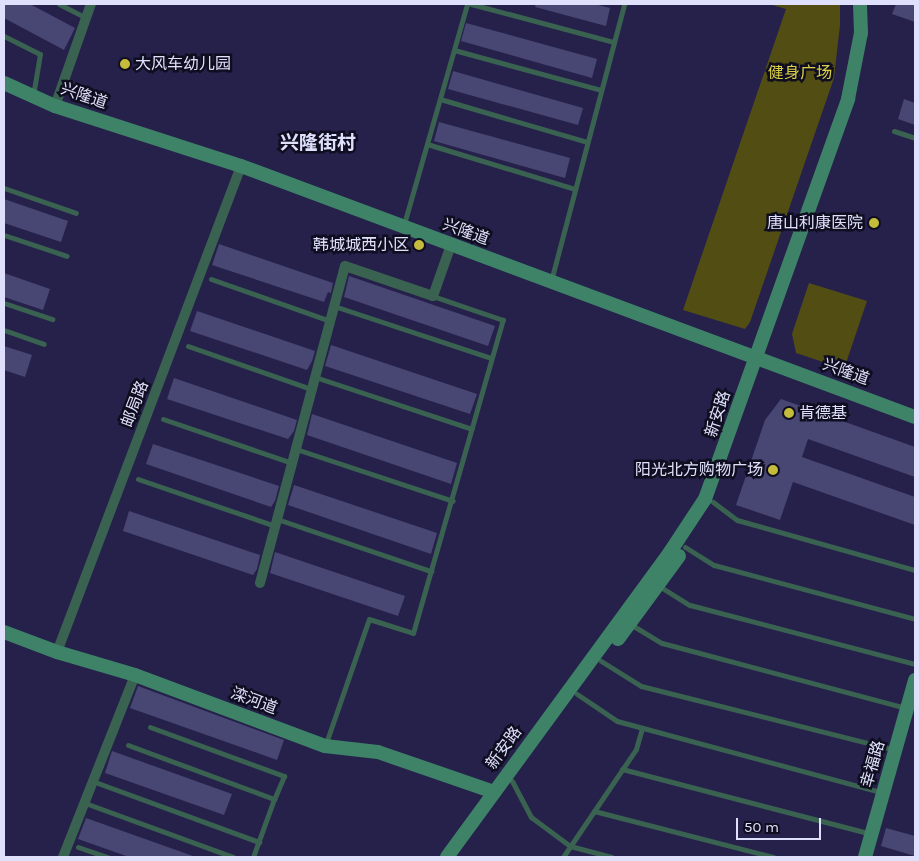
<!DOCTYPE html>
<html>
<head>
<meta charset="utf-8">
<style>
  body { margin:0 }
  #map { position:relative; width:919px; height:861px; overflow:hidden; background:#25214b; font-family:Karla,"Noto Sans SC",sans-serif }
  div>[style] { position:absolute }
  .green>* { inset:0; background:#524e13 }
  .building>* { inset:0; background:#484673 }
  .lane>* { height:5px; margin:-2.5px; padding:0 2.5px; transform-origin:2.5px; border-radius:2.5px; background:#3a6250 }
  .street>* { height:10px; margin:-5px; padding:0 5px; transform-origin:5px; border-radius:5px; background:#3a6250 }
  .secondary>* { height:14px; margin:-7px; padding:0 7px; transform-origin:7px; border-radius:7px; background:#3e8367 }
  .dots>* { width:14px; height:14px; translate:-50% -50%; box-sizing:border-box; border:2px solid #0f0e20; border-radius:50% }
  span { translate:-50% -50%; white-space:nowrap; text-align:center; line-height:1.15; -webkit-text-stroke:5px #0f0e20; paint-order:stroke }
  .poi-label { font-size:16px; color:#dfe0fb }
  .left { translate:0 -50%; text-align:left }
  .right { translate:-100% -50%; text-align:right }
  .park-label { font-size:16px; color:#dacf48 }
  .street-label { font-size:16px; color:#dfe0fb }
  .quarter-label { font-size:19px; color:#dfe0fb; font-weight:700 }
  .frame { position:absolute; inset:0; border:5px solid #dfe0fb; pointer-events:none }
  .scale { position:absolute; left:736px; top:818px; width:85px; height:22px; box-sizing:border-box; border:2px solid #dfe0fb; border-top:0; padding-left:6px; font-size:15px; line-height:18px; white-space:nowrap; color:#dfe0fb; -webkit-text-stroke:4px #0f0e20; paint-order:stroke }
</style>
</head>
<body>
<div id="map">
  <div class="green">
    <div style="clip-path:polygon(769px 4px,840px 4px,840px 25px,834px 78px,750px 322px,745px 329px,683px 310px,786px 9px)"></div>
    <div style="clip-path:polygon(809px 283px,867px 301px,844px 369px,796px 353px,792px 334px)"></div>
  </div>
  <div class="building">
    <div style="clip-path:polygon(4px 4px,30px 4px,75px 28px,64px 50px,4px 18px)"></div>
    <div style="clip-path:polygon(536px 4px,594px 4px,610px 8px,606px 26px,535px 7px)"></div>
    <div style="clip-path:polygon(896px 4px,915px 4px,915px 22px,892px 14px)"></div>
    <div style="clip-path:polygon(466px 23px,597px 59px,592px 78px,461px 41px)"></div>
    <div style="clip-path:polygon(453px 71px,583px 108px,578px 125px,448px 89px)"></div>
    <div style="clip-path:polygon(904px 99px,915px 103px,915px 125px,898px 119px)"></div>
    <div style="clip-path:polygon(439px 122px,570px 158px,565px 178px,434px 141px)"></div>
    <div style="clip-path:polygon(4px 199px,68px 221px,61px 242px,4px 223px)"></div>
    <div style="clip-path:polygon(219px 244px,333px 283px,331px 293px,328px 292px,324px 302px,212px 265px)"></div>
    <div style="clip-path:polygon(4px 273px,50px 289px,43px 310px,4px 297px)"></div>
    <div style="clip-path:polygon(349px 276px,495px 326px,488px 346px,344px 297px)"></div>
    <div style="clip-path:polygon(197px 311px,315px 351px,312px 361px,307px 370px,190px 331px)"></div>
    <div style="clip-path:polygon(331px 345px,477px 394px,470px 414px,325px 366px)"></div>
    <div style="clip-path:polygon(4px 346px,32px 355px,25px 377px,4px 370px)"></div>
    <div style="clip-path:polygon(174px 378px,297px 420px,294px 431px,288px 439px,167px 399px)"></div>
    <div style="clip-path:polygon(781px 399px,915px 447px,915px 477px,808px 439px,802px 457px,915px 497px,915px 525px,793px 482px,780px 520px,736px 505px,765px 420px)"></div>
    <div style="clip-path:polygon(312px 414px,457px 463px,451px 484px,307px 435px)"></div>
    <div style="clip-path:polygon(153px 444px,279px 486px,275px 501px,271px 507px,146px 464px)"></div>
    <div style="clip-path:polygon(294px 485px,437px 533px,431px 554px,288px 505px)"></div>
    <div style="clip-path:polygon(129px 511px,260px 555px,257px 569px,253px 575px,123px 531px)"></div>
    <div style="clip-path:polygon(275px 552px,405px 596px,398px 616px,270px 573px)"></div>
    <div style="clip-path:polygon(138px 686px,284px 740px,277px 760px,130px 708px)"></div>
    <div style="clip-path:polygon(112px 751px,232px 794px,224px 815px,105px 773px)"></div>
    <div style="clip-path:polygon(86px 818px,193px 856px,193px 857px,129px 857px,78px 839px)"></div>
    <div style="clip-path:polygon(886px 828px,915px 836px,915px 856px,881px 846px)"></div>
  </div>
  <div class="lane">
    <div style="left:59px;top:4px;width:30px;rotate:27deg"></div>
    <div style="left:471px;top:4px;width:148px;rotate:14.9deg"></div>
    <div style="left:4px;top:36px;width:40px;rotate:26.6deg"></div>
    <div style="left:40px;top:54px;width:43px;rotate:99.5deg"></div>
    <div style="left:454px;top:50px;width:152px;rotate:15.2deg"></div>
    <div style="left:440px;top:99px;width:153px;rotate:16.3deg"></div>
    <div style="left:894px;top:131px;width:22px;rotate:18deg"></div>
    <div style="left:427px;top:144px;width:155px;rotate:16.9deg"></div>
    <div style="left:4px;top:188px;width:76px;rotate:19.1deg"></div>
    <div style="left:404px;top:224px;width:229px;rotate:-74deg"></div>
    <div style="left:4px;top:235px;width:66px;rotate:18.4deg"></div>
    <div style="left:211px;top:279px;width:126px;rotate:19.4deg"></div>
    <div style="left:551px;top:281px;width:286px;rotate:-75.2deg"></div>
    <div style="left:4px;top:303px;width:51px;rotate:18.4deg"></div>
    <div style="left:334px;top:306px;width:165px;rotate:18.3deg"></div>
    <div style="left:4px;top:330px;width:42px;rotate:19.3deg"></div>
    <div style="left:188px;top:346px;width:130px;rotate:19.3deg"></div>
    <div style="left:315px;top:377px;width:165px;rotate:18.3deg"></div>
    <div style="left:163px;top:419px;width:136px;rotate:18.8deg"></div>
    <div style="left:296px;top:449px;width:165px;rotate:18.3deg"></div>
    <div style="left:138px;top:479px;width:145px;rotate:18.9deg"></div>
    <div style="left:713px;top:502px;width:30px;rotate:37deg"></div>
    <div style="left:737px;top:520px;width:185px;rotate:15.7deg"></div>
    <div style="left:277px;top:519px;width:163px;rotate:18.7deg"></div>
    <div style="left:685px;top:547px;width:34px;rotate:32deg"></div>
    <div style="left:714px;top:565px;width:208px;rotate:15deg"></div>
    <div style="left:659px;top:586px;width:36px;rotate:32deg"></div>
    <div style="left:690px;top:605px;width:233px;rotate:14.7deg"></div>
    <div style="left:630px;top:624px;width:37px;rotate:31deg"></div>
    <div style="left:662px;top:643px;width:253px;rotate:14.9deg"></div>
    <div style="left:601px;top:661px;width:47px;rotate:32deg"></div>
    <div style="left:641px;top:686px;width:262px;rotate:14.1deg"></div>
    <div style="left:577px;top:694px;width:48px;rotate:34deg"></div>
    <div style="left:617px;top:721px;width:276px;rotate:15.1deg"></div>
    <div style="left:150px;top:727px;width:143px;rotate:20.1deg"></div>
    <div style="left:284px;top:776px;width:25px;rotate:113deg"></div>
    <div style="left:128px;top:745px;width:156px;rotate:20.3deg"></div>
    <div style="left:274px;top:799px;width:62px;rotate:109.9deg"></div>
    <div style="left:325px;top:746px;width:134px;rotate:-70.9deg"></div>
    <div style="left:369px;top:619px;width:46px;rotate:17.7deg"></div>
    <div style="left:413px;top:633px;width:326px;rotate:-74deg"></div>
    <div style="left:503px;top:320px;width:74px;rotate:-161.1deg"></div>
    <div style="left:622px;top:769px;width:257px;rotate:14.6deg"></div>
    <div style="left:512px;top:781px;width:41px;rotate:62.2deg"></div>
    <div style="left:531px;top:817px;width:49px;rotate:36.6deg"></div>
    <div style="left:570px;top:846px;width:43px;rotate:14.7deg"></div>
    <div style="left:95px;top:782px;width:175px;rotate:20.1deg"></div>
    <div style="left:85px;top:803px;width:158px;rotate:20deg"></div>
    <div style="left:594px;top:811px;width:185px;rotate:14.4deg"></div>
    <div style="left:78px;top:847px;width:31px;rotate:19deg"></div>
    <div style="left:563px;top:857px;width:130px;rotate:-55.9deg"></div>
    <div style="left:636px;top:749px;width:22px;rotate:-74deg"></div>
  </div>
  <div class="street">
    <div style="left:55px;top:106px;width:108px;rotate:-70.6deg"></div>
    <div style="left:260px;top:583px;width:328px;rotate:-75deg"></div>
    <div style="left:345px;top:266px;width:93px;rotate:18.8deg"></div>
    <div style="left:433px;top:296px;width:54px;rotate:-70.6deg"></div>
    <div style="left:57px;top:652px;width:520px;rotate:-69.26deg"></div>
    <div style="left:63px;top:857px;width:196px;rotate:-68.4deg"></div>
  </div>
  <div class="secondary">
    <div style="left:4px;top:83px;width:56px;rotate:24.3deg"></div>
    <div style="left:55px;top:106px;width:195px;rotate:17.9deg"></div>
    <div style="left:241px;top:166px;width:719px;rotate:20.43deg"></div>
    <div style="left:4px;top:632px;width:57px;rotate:20.7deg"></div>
    <div style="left:57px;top:652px;width:81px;rotate:16.4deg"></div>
    <div style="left:135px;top:675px;width:203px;rotate:20.5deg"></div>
    <div style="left:325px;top:746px;width:53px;rotate:6.5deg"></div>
    <div style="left:378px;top:752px;width:123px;rotate:19deg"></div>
    <div style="left:618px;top:639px;width:103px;rotate:-53.7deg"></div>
    <div style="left:447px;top:857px;width:378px;rotate:-53.8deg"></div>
    <div style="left:670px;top:552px;width:64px;rotate:-56.6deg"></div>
    <div style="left:705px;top:499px;width:425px;rotate:-70.3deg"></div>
    <div style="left:848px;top:99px;width:67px;rotate:-78.9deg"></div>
    <div style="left:861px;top:33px;width:29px;rotate:-92deg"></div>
    <div style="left:865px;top:857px;width:184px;rotate:-74.2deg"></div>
  </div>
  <div class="dots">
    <div style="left:125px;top:64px;background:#c6bc3c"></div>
    <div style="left:874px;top:223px;background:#c6bc3c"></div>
    <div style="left:419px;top:245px;background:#c6bc3c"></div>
    <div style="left:789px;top:413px;background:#c6bc3c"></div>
    <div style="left:773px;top:470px;background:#c6bc3c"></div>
  </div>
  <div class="poi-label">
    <span class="left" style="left:135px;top:64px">大风车幼儿园</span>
    <span class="right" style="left:863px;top:223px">唐山利康医院</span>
    <span class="right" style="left:409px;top:245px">韩城城西小区</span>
    <span class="left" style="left:799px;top:413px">肯德基</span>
    <span class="right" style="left:763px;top:470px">阳光北方购物广场</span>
  </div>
  <div class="park-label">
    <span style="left:800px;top:73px">健身广场</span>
  </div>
  <div class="street-label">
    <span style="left:84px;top:96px;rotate:19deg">兴隆道</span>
    <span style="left:466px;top:232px;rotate:20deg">兴隆道</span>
    <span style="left:846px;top:372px;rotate:20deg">兴隆道</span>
    <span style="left:135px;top:404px;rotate:-69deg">邮局路</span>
    <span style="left:718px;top:414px;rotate:-72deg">新安路</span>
    <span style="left:254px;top:701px;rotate:21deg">滦河道</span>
    <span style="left:504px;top:748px;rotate:-54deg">新安路</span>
    <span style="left:873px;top:764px;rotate:-74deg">幸福路</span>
  </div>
  <div class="quarter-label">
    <span style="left:318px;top:144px">兴隆街村</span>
  </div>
  <div class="frame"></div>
  <div class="scale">50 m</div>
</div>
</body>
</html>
